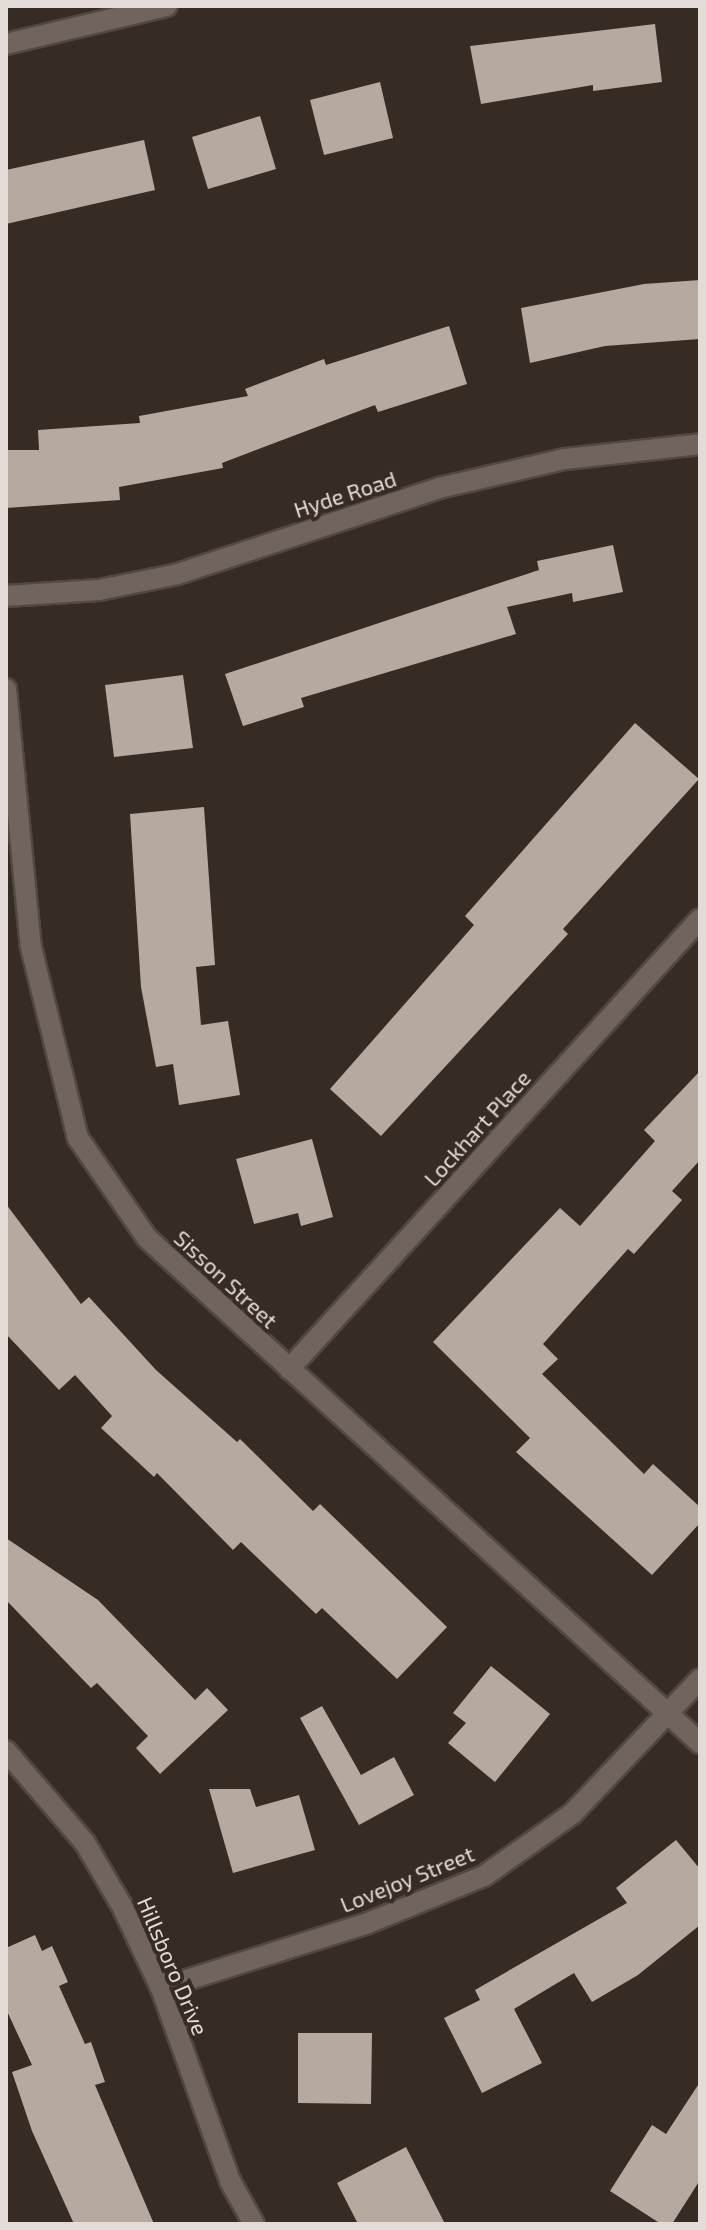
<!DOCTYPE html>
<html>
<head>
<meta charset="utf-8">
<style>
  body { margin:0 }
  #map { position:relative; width:706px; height:2230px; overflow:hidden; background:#362c24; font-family:"Exo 2",sans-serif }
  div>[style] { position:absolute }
  .building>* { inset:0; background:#b6a9a0 }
  .roads { filter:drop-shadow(2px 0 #504842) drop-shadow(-2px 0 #504842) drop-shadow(0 2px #504842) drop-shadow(0 -2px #504842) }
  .street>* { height:20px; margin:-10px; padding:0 10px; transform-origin:10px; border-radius:10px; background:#70645c }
  .secondary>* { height:20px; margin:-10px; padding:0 10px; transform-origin:10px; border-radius:10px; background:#70645c }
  span { translate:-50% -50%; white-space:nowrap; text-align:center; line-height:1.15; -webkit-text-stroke:8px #362c24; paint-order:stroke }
  .street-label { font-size:22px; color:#e2dbd7 }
  .frame { position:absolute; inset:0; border:8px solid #e2dbd7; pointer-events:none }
</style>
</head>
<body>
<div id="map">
  <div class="building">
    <div style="clip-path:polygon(655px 24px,662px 82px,593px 91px,593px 85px,481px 104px,470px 46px)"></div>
    <div style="clip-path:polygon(380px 82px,393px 138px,324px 155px,310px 100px)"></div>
    <div style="clip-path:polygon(260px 116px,276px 169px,208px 189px,192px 137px)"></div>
    <div style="clip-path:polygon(144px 140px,155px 190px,6px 224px,6px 170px)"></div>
    <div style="clip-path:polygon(700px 280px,700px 339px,605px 346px,530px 363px,521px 308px,644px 284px)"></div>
    <div style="clip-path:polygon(449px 326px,467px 384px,378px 412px,375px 405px,222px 463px,223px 468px,119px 487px,120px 500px,6px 508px,6px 450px,39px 450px,38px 430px,140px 423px,139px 416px,248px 396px,245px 389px,324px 359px,326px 365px)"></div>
    <div style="clip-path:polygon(613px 545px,623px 592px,573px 602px,572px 593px,507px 607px,516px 634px,301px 698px,304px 707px,243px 726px,225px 674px,539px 570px,537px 561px)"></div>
    <div style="clip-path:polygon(183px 675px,193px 748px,114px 757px,105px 685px)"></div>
    <div style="clip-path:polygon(635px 723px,699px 779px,563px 929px,568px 934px,381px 1136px,330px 1089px,474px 925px,465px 916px)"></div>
    <div style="clip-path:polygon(204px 807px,215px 965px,196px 967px,201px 1025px,228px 1021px,240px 1095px,179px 1105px,173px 1064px,156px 1067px,141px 987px,130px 814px)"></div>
    <div style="clip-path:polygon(700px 1071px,700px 1160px,672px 1191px,682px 1200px,634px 1254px,628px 1249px,543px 1344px,558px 1359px,542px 1374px,644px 1474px,653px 1464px,700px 1507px,700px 1523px,652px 1575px,516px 1452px,530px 1438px,433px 1342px,560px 1208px,580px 1226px,655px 1141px,644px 1130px)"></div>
    <div style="clip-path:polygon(312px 1139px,333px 1217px,301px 1226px,298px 1213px,254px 1224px,236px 1159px)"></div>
    <div style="clip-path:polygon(6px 1204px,81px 1304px,89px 1297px,156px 1370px,237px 1442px,240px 1439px,313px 1511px,320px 1504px,447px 1627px,397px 1679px,322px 1608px,316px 1614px,241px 1542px,233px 1550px,157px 1473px,154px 1477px,101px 1428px,112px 1416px,75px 1375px,59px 1390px,6px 1334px)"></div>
    <div style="clip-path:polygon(6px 1538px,98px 1600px,195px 1700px,207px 1688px,228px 1710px,160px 1774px,136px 1748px,148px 1736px,97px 1683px,91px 1688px,6px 1600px)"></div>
    <div style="clip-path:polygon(491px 1666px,550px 1714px,495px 1782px,448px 1743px,466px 1723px,453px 1713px)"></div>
    <div style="clip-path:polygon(322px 1706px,361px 1775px,394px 1757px,414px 1795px,359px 1825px,300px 1718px)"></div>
    <div style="clip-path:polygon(209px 1789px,250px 1789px,256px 1807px,299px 1795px,315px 1850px,233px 1873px)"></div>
    <div style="clip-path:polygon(676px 1840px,700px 1869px,700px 1925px,638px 1975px,592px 2002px,574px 1973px,514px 2009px,542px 2063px,482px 2093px,444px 2018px,480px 2000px,475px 1990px,627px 1903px,616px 1888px)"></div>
    <div style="clip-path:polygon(35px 1935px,42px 1951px,52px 1946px,68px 1982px,59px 1986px,85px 2044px,91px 2042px,105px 2082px,95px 2085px,154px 2224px,74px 2224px,32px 2131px,12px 2072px,32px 2065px,6px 2009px,6px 1948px)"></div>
    <div style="clip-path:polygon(298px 2033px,372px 2033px,371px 2104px,298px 2103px)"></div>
    <div style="clip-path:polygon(700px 2082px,700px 2180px,672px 2224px,661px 2224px,610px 2191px,652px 2125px,666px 2134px)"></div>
    <div style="clip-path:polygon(406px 2147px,445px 2224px,358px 2224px,337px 2183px)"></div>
  </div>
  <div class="roads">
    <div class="street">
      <div style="left:6px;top:596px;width:93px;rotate:-3.7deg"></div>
      <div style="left:99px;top:590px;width:81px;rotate:-11.4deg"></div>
      <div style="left:178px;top:574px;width:275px;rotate:-18.2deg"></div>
      <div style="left:439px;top:488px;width:129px;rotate:-13deg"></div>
      <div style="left:565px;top:459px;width:136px;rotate:-6.3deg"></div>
      <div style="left:6px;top:689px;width:259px;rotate:84.5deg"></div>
      <div style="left:31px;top:947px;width:197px;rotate:76.2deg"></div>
      <div style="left:78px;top:1138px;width:121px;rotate:55.4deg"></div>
      <div style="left:147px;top:1238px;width:749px;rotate:42.4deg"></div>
      <div style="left:289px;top:1369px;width:609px;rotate:-47.59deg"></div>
      <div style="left:6px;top:1751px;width:121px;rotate:49.3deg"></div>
      <div style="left:85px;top:1843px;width:73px;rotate:59.6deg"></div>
      <div style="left:122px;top:1906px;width:91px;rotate:64.6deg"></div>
      <div style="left:161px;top:1988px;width:205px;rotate:70.3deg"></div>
      <div style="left:230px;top:2181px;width:49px;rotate:60.8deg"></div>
      <div style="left:161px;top:1988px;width:217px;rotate:-17.4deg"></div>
      <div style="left:368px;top:1923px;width:125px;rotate:-22.1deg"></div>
      <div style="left:484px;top:1876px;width:108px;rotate:-35.2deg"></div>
      <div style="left:572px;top:1814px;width:186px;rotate:-46.5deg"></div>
    </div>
    <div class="secondary">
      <div style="left:6px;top:44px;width:165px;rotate:-13.3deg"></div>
    </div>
  </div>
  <div class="street-label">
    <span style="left:345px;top:494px;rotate:-18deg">Hyde Road</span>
    <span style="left:477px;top:1128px;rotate:-48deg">Lockhart Place</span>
    <span style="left:226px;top:1279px;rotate:43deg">Sisson Street</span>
    <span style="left:407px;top:1879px;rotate:-22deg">Lovejoy Street</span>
    <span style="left:173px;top:1966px;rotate:67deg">Hillsboro Drive</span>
  </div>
  <div class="frame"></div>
</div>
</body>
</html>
